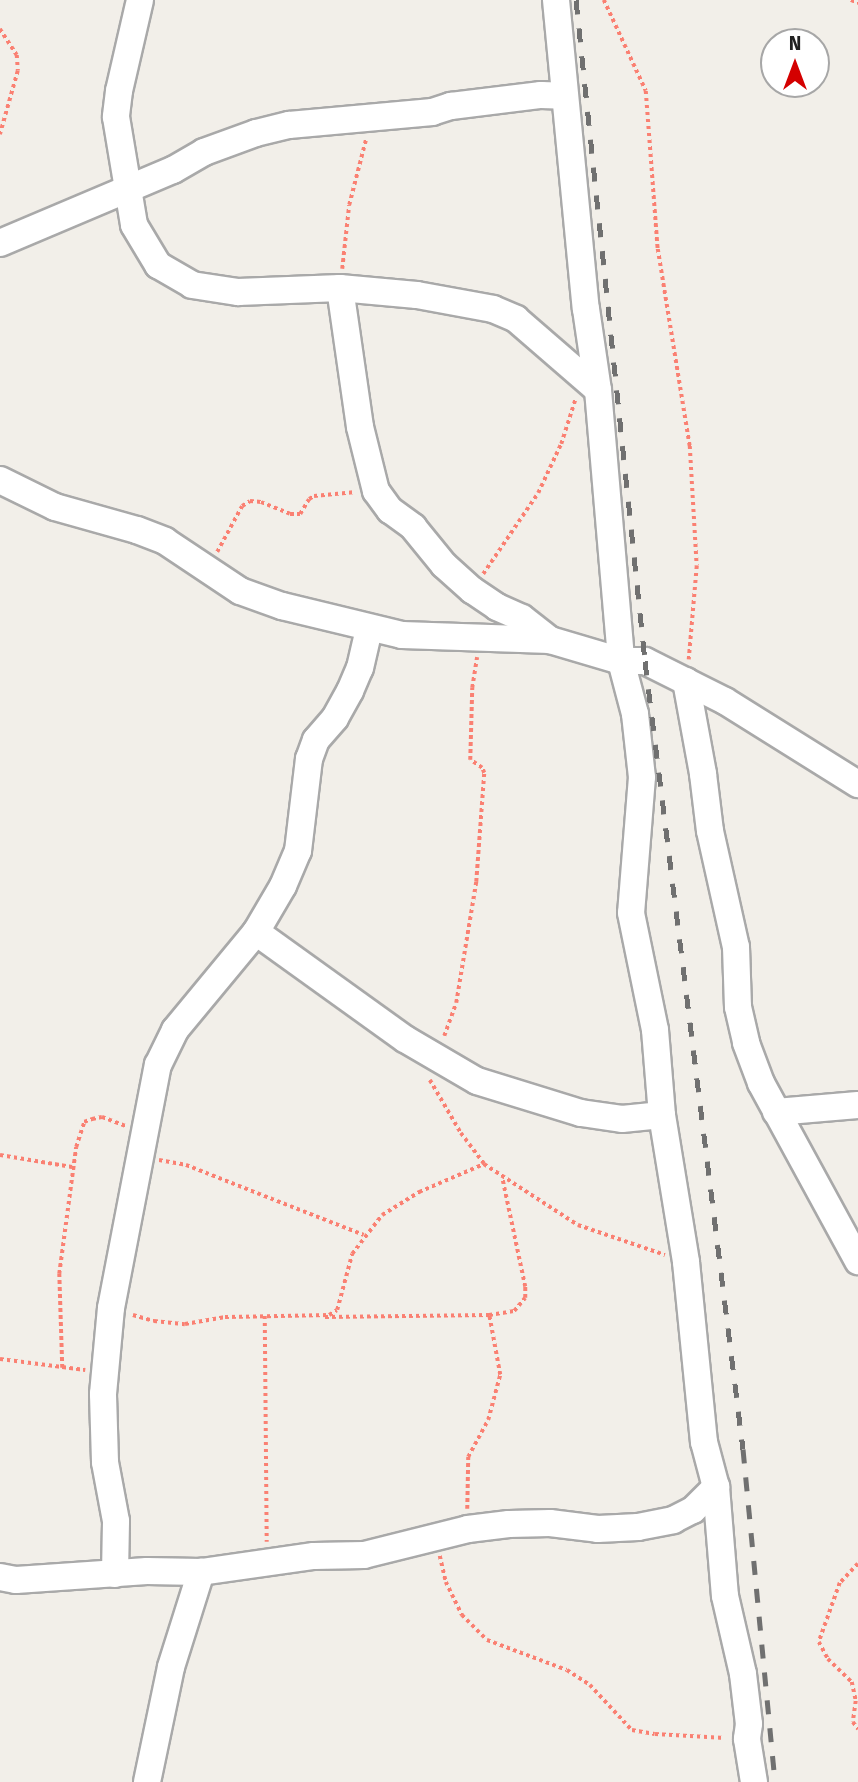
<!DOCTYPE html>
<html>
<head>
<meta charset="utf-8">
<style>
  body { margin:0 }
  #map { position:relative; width:858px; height:1782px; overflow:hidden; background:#f2efe9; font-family:"Fira Sans",sans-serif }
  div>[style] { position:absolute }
  .path>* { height:3.5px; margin-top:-1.75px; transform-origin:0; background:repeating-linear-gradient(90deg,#fa8072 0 3.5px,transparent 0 7px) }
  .roads { filter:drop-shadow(2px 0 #a9a9a9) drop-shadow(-2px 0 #a9a9a9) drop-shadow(0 2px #a9a9a9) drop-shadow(0 -2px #a9a9a9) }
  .minor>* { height:26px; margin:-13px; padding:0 13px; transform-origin:13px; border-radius:13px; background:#fff }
  .rail>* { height:5px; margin-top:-2.5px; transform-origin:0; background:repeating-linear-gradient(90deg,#707070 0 14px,transparent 0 28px) }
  span { translate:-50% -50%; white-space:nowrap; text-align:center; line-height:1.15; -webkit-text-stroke:7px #fff; paint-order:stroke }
  .north { position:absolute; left:760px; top:28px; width:70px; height:70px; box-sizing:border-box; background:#fff; border:2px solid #a7a7a7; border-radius:50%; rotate:0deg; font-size:19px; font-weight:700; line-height:28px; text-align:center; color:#222 }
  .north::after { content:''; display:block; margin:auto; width:24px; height:32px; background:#d40000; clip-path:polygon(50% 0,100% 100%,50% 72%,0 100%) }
</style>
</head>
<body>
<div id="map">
  <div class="path">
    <div style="left:604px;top:0;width:100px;rotate:65.2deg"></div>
    <div style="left:646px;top:91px;width:158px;rotate:85.7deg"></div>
    <div style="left:658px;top:249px;width:200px;rotate:80.8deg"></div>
    <div style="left:690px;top:446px;width:120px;rotate:86.7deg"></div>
    <div style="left:697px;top:566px;width:94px;rotate:94.9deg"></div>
    <div style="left:851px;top:0;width:8px;rotate:23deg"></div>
    <div style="left:0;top:29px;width:31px;rotate:57deg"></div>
    <div style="left:17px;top:55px;width:16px;rotate:86deg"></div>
    <div style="left:18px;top:71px;width:66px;rotate:105.7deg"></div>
    <div style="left:342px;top:269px;width:64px;rotate:-83.8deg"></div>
    <div style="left:349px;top:205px;width:68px;rotate:-75.6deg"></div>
    <div style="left:217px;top:552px;width:52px;rotate:-61.5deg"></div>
    <div style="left:242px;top:506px;width:9px;rotate:-32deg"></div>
    <div style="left:250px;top:501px;width:11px;rotate:5deg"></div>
    <div style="left:261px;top:502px;width:31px;rotate:22deg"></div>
    <div style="left:290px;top:514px;width:10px"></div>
    <div style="left:300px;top:514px;width:17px;rotate:-59deg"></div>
    <div style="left:309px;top:499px;width:6px;rotate:-31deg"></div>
    <div style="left:314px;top:496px;width:42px;rotate:-5.4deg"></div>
    <div style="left:483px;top:574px;width:98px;rotate:-55.8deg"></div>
    <div style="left:538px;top:493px;width:54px;rotate:-64.9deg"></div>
    <div style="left:561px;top:444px;width:46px;rotate:-72.3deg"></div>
    <div style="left:444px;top:1036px;width:35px;rotate:-70deg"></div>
    <div style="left:456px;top:1003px;width:123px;rotate:-80.6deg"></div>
    <div style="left:476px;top:882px;width:109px;rotate:-85.8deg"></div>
    <div style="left:484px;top:773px;width:5px;rotate:-112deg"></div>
    <div style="left:482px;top:768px;width:14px;rotate:-146deg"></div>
    <div style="left:470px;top:760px;width:72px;rotate:-88.4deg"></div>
    <div style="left:472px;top:688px;width:31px;rotate:-81deg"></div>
    <div style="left:430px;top:1080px;width:61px;rotate:59.7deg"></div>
    <div style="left:461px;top:1133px;width:39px;rotate:53deg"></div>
    <div style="left:484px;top:1164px;width:112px;rotate:33deg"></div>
    <div style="left:578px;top:1225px;width:92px;rotate:19deg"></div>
    <div style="left:0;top:1155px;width:73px;rotate:9.5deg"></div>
    <div style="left:159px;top:1160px;width:27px;rotate:10deg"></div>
    <div style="left:186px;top:1165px;width:191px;rotate:21.5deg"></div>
    <div style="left:133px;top:1315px;width:22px;rotate:16deg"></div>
    <div style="left:154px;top:1321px;width:31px;rotate:6deg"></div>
    <div style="left:185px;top:1324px;width:41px;rotate:-9.9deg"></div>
    <div style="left:225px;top:1317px;width:104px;rotate:-1.1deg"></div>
    <div style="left:329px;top:1315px;width:9px;rotate:-32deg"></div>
    <div style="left:337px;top:1310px;width:58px;rotate:-75deg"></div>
    <div style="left:352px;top:1254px;width:49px;rotate:-52.4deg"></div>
    <div style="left:382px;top:1215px;width:44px;rotate:-31.9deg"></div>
    <div style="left:419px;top:1192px;width:71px;rotate:-23.3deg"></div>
    <div style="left:265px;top:1316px;width:226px;rotate:89.5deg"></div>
    <div style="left:325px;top:1317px;width:164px;rotate:-0.7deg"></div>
    <div style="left:489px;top:1315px;width:25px;rotate:-9deg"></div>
    <div style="left:514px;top:1311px;width:17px;rotate:-50deg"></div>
    <div style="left:525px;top:1298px;width:11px;rotate:-90deg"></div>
    <div style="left:525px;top:1287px;width:111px;rotate:-101.9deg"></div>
    <div style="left:0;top:1359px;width:86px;rotate:7.4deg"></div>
    <div style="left:62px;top:1368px;width:94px;rotate:-91.8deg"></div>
    <div style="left:59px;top:1274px;width:128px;rotate:-82.4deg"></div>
    <div style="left:76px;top:1147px;width:26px;rotate:-72deg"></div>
    <div style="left:84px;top:1122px;width:9px;rotate:-21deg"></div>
    <div style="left:92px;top:1119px;width:10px;rotate:-11deg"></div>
    <div style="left:102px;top:1117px;width:25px;rotate:21deg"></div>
    <div style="left:467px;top:1509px;width:52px;rotate:-88.9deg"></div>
    <div style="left:468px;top:1457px;width:42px;rotate:-61.6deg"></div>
    <div style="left:488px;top:1420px;width:47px;rotate:-75.1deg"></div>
    <div style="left:500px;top:1375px;width:61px;rotate:-100.4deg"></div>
    <div style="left:440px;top:1556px;width:27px;rotate:77deg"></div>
    <div style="left:446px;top:1582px;width:37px;rotate:64deg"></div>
    <div style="left:462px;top:1615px;width:35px;rotate:45deg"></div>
    <div style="left:487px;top:1640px;width:85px;rotate:20.6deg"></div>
    <div style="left:567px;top:1670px;width:27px;rotate:33deg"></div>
    <div style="left:590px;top:1685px;width:62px;rotate:47deg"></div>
    <div style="left:632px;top:1730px;width:23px;rotate:10deg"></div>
    <div style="left:655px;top:1734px;width:70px;rotate:3.3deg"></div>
    <div style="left:858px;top:1564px;width:26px;rotate:133deg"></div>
    <div style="left:840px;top:1583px;width:63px;rotate:109.6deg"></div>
    <div style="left:819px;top:1642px;width:19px;rotate:62deg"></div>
    <div style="left:828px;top:1659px;width:33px;rotate:44deg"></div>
    <div style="left:852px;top:1682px;width:19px;rotate:78deg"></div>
    <div style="left:856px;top:1701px;width:21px;rotate:98deg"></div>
    <div style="left:853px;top:1722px;width:9px;rotate:54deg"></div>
  </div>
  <div class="roads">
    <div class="minor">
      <div style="left:140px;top:0;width:93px;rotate:103deg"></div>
      <div style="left:119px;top:91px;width:26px;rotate:97deg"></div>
      <div style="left:116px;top:117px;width:109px;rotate:80.5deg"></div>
      <div style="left:134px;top:225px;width:47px;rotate:59deg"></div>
      <div style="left:158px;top:265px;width:39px;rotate:30deg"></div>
      <div style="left:192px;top:285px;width:47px;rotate:8.7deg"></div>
      <div style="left:238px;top:292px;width:102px;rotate:-2.2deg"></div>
      <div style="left:340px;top:288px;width:77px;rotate:5.2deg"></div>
      <div style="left:417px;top:295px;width:77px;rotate:10.4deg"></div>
      <div style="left:493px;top:309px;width:25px;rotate:23deg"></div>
      <div style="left:516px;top:319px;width:108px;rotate:40.9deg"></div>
      <div style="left:556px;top:0;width:310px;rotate:84.5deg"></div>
      <div style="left:586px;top:309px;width:82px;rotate:81.6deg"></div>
      <div style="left:598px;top:390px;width:272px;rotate:85.1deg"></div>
      <div style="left:621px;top:661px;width:55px;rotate:75.2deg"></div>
      <div style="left:635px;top:714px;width:63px;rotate:83.7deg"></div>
      <div style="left:642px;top:777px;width:136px;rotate:94.6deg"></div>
      <div style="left:631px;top:913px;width:119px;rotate:78.4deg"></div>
      <div style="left:655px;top:1030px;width:85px;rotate:85.3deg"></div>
      <div style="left:662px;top:1115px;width:149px;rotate:80.7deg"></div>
      <div style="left:686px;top:1262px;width:181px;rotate:84.3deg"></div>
      <div style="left:704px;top:1442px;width:47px;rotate:75.1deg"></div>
      <div style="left:716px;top:1487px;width:109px;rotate:85.3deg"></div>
      <div style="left:725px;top:1596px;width:80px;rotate:77deg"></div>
      <div style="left:743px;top:1674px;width:50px;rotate:83.2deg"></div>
      <div style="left:749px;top:1724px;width:15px;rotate:98deg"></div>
      <div style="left:747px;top:1739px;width:44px;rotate:80.8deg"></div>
      <div style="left:0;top:243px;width:188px;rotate:-22.9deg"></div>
      <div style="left:173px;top:170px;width:36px;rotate:-30deg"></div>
      <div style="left:204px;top:152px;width:55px;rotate:-20.1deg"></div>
      <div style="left:256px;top:133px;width:34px;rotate:-14deg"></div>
      <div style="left:289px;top:125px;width:144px;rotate:-5.2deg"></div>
      <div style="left:432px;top:112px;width:20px;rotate:-18deg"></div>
      <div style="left:451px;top:106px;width:91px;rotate:-7deg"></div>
      <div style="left:541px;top:95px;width:23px;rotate:2deg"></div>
      <div style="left:340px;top:288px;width:140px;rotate:81.8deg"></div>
      <div style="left:360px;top:427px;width:66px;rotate:76deg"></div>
      <div style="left:376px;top:491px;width:24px;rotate:54deg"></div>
      <div style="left:390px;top:510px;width:29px;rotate:36deg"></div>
      <div style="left:413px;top:527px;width:49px;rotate:50.8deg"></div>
      <div style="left:444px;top:565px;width:38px;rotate:42deg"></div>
      <div style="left:472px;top:590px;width:30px;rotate:34deg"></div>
      <div style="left:497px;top:607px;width:27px;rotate:24deg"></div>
      <div style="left:522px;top:618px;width:36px;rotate:38deg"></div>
      <div style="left:0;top:480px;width:61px;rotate:26.1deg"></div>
      <div style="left:55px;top:507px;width:85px;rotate:15.7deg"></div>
      <div style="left:137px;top:530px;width:30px;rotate:21deg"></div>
      <div style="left:165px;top:541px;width:90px;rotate:33.7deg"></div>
      <div style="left:240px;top:591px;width:45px;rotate:19.7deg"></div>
      <div style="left:282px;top:606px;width:123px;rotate:13.6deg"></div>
      <div style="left:402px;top:635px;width:148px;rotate:1.9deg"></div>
      <div style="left:550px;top:640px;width:74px;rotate:16.5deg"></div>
      <div style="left:621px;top:661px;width:24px"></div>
      <div style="left:645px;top:661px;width:89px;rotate:26.6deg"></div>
      <div style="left:725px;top:701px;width:157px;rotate:32deg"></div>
      <div style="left:686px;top:681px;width:95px;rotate:79.6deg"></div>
      <div style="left:703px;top:774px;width:57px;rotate:83deg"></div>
      <div style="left:710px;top:831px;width:119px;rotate:77.4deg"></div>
      <div style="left:736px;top:947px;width:60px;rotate:88.1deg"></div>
      <div style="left:738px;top:1007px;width:37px;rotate:77deg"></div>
      <div style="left:746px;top:1043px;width:43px;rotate:69.4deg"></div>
      <div style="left:761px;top:1083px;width:203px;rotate:61.4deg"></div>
      <div style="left:256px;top:932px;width:183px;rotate:35.7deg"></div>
      <div style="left:405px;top:1039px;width:83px;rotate:30.3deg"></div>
      <div style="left:477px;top:1081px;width:109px;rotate:17.1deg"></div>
      <div style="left:581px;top:1113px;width:41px;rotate:8.3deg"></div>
      <div style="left:622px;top:1119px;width:40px;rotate:-5.7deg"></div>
      <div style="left:776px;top:1112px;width:82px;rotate:-4.9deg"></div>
      <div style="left:115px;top:1574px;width:53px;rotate:-88.9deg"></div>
      <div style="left:116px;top:1521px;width:60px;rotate:-100.6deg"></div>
      <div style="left:105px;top:1462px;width:68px;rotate:-91.7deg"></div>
      <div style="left:103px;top:1394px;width:86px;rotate:-84.7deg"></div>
      <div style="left:111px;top:1308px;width:248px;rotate:-79.1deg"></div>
      <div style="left:158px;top:1065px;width:39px;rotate:-64deg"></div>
      <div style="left:175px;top:1030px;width:127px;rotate:-50.4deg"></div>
      <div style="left:256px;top:932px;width:53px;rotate:-59.6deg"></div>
      <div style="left:283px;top:886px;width:38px;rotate:-67deg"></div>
      <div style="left:298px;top:851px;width:93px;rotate:-83.2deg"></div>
      <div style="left:309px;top:759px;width:20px;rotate:-70deg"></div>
      <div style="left:316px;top:740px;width:29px;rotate:-49deg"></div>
      <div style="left:335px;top:718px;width:31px;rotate:-61deg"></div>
      <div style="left:350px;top:691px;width:25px;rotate:-67deg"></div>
      <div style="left:360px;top:668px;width:40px;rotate:-77deg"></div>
      <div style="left:0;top:1577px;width:16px;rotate:11deg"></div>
      <div style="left:16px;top:1580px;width:131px;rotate:-3.9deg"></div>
      <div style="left:147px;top:1571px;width:54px;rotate:1.1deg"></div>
      <div style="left:201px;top:1572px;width:114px;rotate:-8.1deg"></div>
      <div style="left:314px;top:1556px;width:50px;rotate:-1.1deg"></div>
      <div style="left:364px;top:1555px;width:107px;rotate:-14deg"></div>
      <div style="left:468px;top:1529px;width:41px;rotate:-7deg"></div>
      <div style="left:509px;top:1524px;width:41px;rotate:-1.4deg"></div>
      <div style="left:550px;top:1523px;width:48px;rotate:7.1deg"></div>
      <div style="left:598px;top:1529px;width:40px;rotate:-2.9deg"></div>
      <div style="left:638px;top:1527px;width:36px;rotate:-11deg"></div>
      <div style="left:673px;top:1520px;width:22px;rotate:-27deg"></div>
      <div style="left:693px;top:1510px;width:33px;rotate:-45deg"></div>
      <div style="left:147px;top:1782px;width:117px;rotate:-78.2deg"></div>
      <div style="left:171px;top:1667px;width:100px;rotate:-72.5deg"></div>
    </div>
  </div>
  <div class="rail">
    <div style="left:576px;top:0;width:665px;rotate:84.04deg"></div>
    <div style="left:645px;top:661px;width:794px;rotate:82.91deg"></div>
    <div style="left:743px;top:1449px;width:335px;rotate:84.5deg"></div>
  </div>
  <div class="north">N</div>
</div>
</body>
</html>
